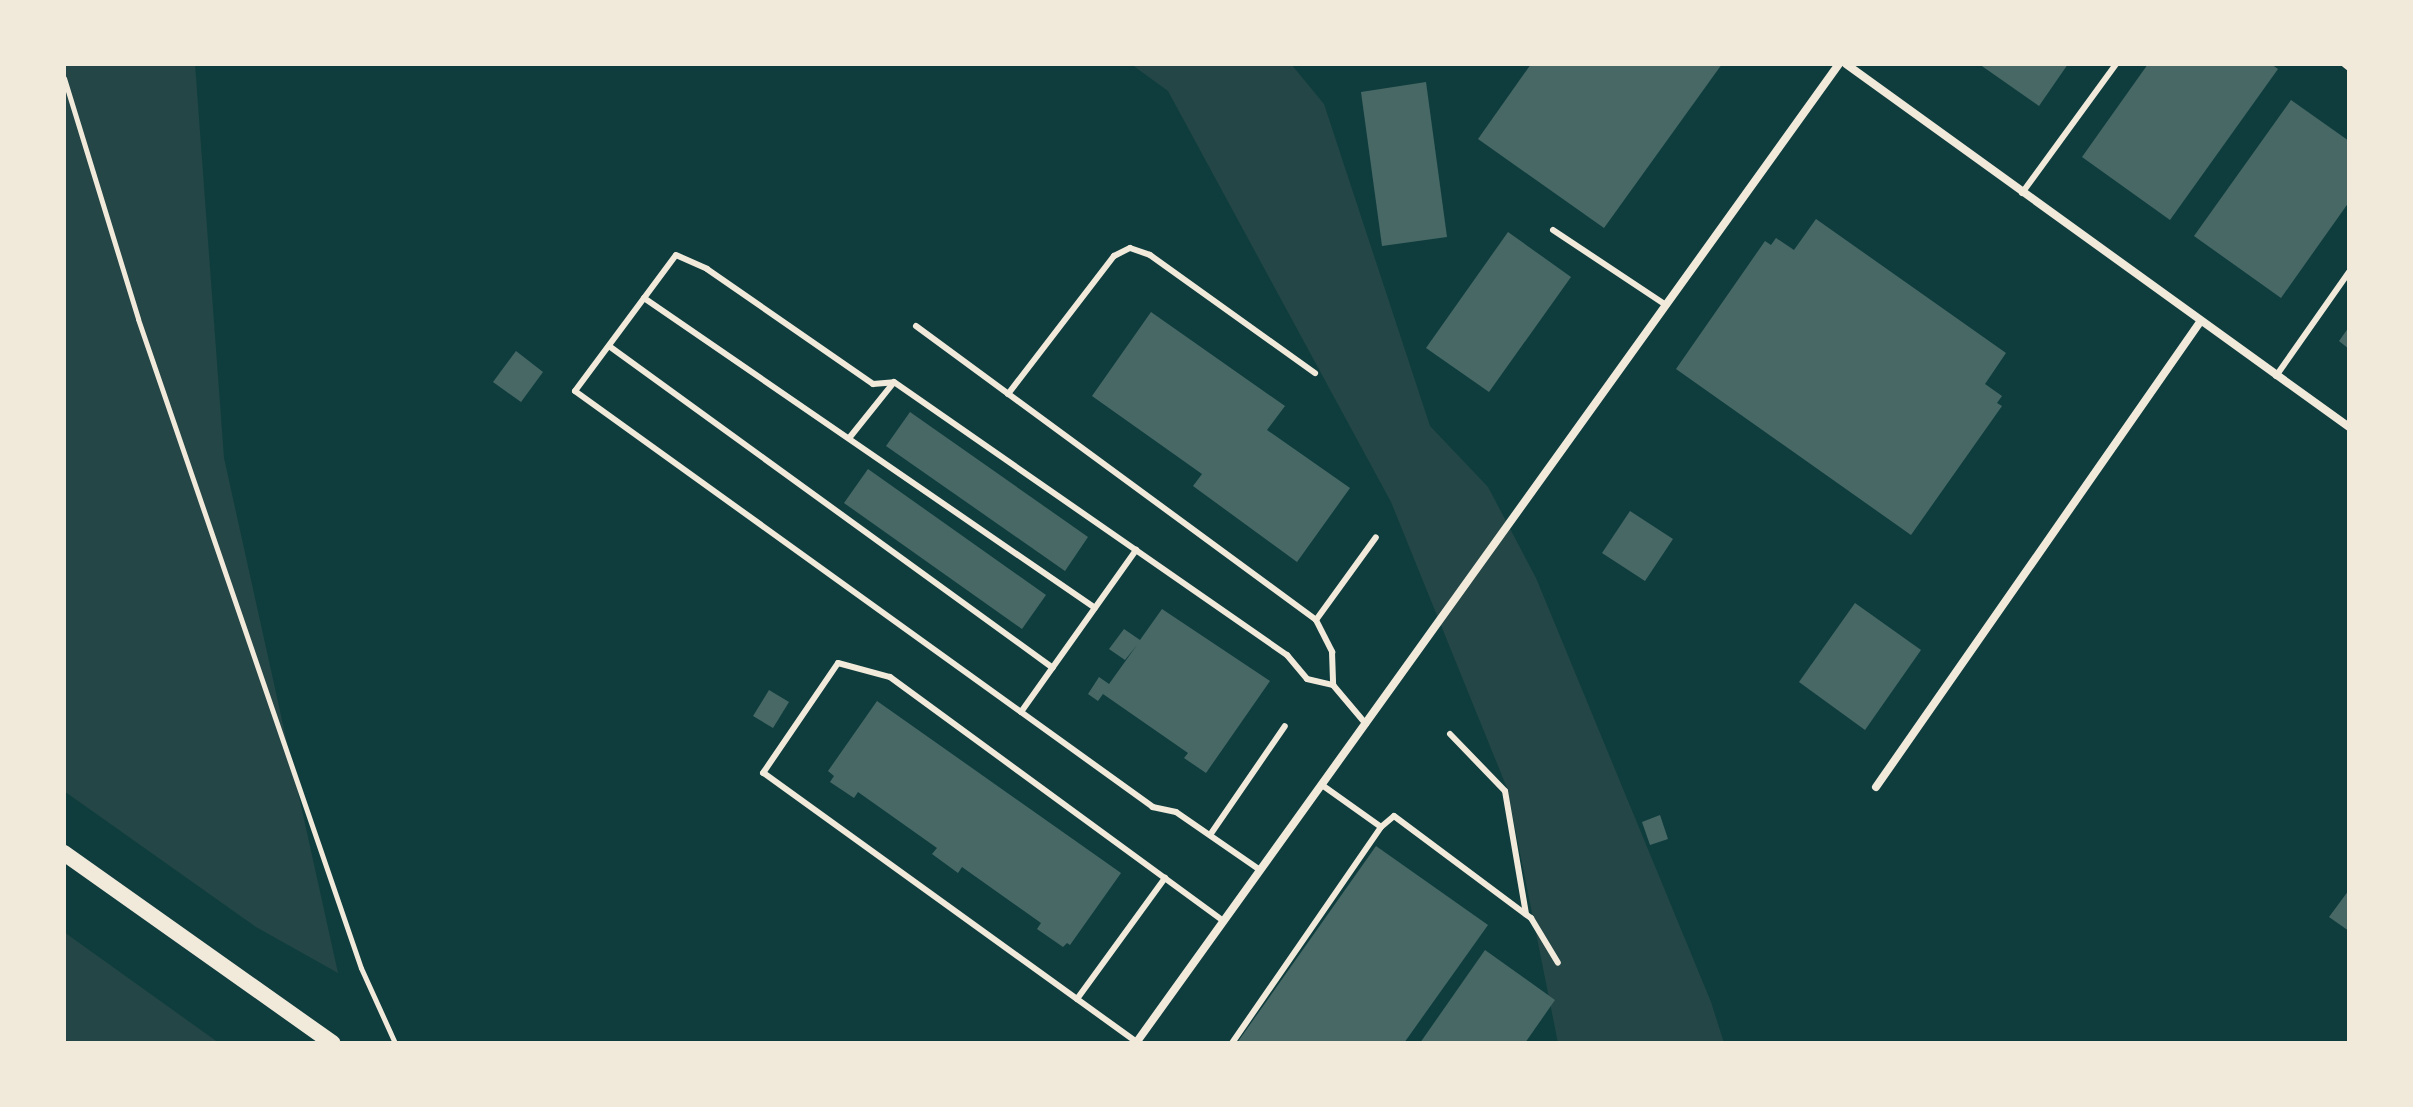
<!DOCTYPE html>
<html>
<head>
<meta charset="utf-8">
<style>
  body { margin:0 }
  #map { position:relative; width:2413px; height:1107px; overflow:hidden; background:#0f3d3e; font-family:"Golos Text",sans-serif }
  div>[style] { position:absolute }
  .green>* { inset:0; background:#244646 }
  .building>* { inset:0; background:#486865 }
  .path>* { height:5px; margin:-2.5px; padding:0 2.5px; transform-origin:2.5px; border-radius:2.5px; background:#f1e9da }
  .service>* { height:6px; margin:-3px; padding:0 3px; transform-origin:3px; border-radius:3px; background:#f1e9da }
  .minor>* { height:8px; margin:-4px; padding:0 4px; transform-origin:4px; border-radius:4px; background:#f1e9da }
  .secondary>* { height:16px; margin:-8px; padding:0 8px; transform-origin:8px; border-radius:8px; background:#f1e9da }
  span { translate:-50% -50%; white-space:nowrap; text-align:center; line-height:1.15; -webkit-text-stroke:8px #f1e9da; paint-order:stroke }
  .frame { position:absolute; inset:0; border:66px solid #f1e9da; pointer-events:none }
</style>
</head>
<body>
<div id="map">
  <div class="green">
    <div style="clip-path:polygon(64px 64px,195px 64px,224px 458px,338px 973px,256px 927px,64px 791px)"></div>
    <div style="clip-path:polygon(1131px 64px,1291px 64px,1324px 104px,1430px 426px,1488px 487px,1536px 578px,1711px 1002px,1724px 1043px,1558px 1043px,1507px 788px,1391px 502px,1168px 91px)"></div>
    <div style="clip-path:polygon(64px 932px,219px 1043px,64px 1043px)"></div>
  </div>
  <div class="building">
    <div style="clip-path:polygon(1531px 64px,1722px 64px,1604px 228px,1478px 139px)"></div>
    <div style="clip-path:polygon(1979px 64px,2068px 64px,2039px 106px)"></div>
    <div style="clip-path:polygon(2148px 64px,2271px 64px,2278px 69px,2170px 220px,2082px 157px)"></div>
    <div style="clip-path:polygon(1426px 82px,1447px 237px,1382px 246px,1361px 92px)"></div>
    <div style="clip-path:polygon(2291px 100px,2349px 141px,2349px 202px,2281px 298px,2194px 236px)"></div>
    <div style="clip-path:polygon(1816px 219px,2006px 353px,1985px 384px,2002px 396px,1997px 403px,2002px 406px,1911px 535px,1676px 369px,1765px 241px,1771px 245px,1776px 238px,1794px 250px)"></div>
    <div style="clip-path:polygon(1508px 232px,1571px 277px,1489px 392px,1426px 348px)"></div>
    <div style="clip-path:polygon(1151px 312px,1285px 406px,1267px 430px,1350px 488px,1297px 562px,1193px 486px,1202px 474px,1092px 396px)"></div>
    <div style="clip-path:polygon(2349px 327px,2349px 349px,2339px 341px)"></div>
    <div style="clip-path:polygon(516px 351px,543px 372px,521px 402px,493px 382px)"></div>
    <div style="clip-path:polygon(910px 412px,1088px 537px,1065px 571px,886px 446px)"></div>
    <div style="clip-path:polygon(868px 469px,1046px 595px,1022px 629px,844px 503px)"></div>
    <div style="clip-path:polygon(1630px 511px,1673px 539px,1645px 581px,1602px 553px)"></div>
    <div style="clip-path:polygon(1855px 603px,1921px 650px,1865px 730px,1799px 682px)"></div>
    <div style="clip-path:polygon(1162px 609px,1270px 681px,1206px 773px,1184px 758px,1188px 753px,1103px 694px,1098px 701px,1088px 694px,1099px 677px,1109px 684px,1137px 645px,1125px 660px,1109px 649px,1124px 629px,1140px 640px)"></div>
    <div style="clip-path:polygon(769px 690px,789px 702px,773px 728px,753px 716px)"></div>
    <div style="clip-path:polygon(877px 701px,1121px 873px,1070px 945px,1067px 943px,1063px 947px,1037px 929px,1041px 923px,962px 867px,958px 873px,932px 854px,937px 848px,858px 792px,854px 798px,830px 782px,834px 776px,828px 771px)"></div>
    <div style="clip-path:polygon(1660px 815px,1668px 839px,1650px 845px,1642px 822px)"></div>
    <div style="clip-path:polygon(1376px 846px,1488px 925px,1404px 1043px,1237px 1043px)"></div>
    <div style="clip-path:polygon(2349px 890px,2349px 931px,2329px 917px)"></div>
    <div style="clip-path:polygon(1485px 950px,1555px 1000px,1525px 1043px,1420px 1043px)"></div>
  </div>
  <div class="path">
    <div style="left:64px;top:78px;width:252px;rotate:72.9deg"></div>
    <div style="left:138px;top:319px;width:686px;rotate:71.04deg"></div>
    <div style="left:361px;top:968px;width:82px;rotate:65.6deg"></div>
  </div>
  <div class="service">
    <div style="left:2344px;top:64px;width:6px;rotate:39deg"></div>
    <div style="left:2022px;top:193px;width:160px;rotate:-53.9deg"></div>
    <div style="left:1553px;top:230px;width:136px;rotate:33.6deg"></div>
    <div style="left:644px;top:298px;width:547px;rotate:34.5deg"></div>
    <div style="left:916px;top:326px;width:496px;rotate:36.3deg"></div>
    <div style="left:1316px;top:620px;width:36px;rotate:63deg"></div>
    <div style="left:1332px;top:652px;width:33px;rotate:88deg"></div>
    <div style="left:1333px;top:685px;width:51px;rotate:49.8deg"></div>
    <div style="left:609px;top:346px;width:548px;rotate:35.95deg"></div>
    <div style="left:2276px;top:376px;width:127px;rotate:-54.9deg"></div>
    <div style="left:1008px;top:394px;width:174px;rotate:-52.5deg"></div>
    <div style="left:1114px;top:256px;width:18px;rotate:-27deg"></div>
    <div style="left:1130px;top:248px;width:21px;rotate:19deg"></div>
    <div style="left:1150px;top:255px;width:203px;rotate:35.6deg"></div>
    <div style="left:850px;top:437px;width:70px;rotate:-51.3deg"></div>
    <div style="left:1316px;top:620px;width:102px;rotate:-54.1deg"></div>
    <div style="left:1021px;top:712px;width:199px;rotate:-54.6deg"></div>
    <div style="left:1450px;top:734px;width:79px;rotate:46deg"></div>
    <div style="left:1505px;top:791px;width:125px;rotate:80.3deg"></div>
    <div style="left:1322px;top:785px;width:72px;rotate:35.4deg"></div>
    <div style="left:1210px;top:835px;width:132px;rotate:-55.5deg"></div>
    <div style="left:1260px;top:870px;width:102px;rotate:-145.4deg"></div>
    <div style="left:1176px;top:812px;width:24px;rotate:-168deg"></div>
    <div style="left:1153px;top:807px;width:712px;rotate:-144.26deg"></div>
    <div style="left:575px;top:391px;width:169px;rotate:-53.4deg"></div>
    <div style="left:676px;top:255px;width:34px;rotate:24deg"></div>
    <div style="left:707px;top:269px;width:202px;rotate:34.7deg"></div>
    <div style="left:873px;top:384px;width:21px;rotate:-5deg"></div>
    <div style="left:894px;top:382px;width:479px;rotate:34.8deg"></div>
    <div style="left:1287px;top:655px;width:31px;rotate:50deg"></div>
    <div style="left:1307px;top:679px;width:27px;rotate:13deg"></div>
    <div style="left:1077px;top:999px;width:150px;rotate:-54deg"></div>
    <div style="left:1138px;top:1043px;width:462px;rotate:-144.2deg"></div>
    <div style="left:763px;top:773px;width:133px;rotate:-55.7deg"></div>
    <div style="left:838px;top:663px;width:54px;rotate:15.1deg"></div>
    <div style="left:890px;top:677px;width:413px;rotate:36.2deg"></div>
    <div style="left:1232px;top:1043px;width:262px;rotate:-55.4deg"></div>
    <div style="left:1381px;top:827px;width:17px;rotate:-40deg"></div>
    <div style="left:1394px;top:816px;width:171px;rotate:36.7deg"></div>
    <div style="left:1531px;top:918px;width:52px;rotate:59deg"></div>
  </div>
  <div class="minor">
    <div style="left:1846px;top:64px;width:620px;rotate:35.82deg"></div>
    <div style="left:1876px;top:787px;width:567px;rotate:-55.13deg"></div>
    <div style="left:1136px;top:1043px;width:1205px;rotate:-54.32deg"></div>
  </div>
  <div class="secondary">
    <div style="left:64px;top:853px;width:329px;rotate:35.3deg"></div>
  </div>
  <div class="frame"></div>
</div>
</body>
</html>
